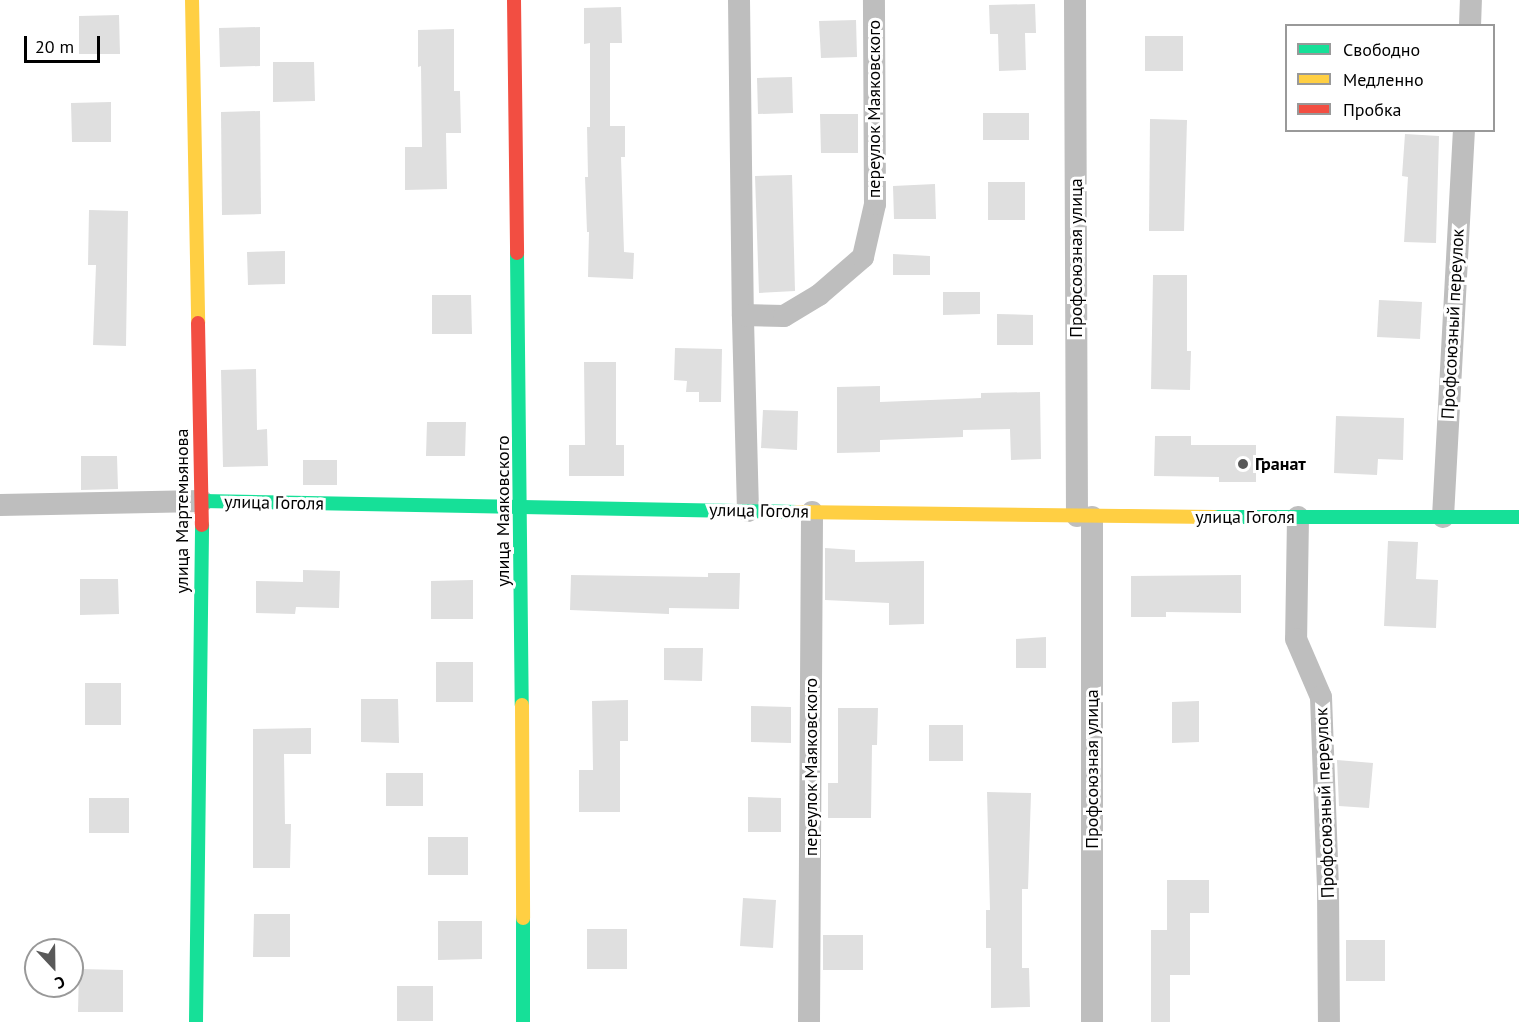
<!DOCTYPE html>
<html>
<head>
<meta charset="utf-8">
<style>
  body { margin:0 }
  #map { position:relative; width:1519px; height:1022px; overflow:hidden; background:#fff; font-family:"PT Sans",sans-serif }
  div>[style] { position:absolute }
  .building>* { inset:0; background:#dfdfdf }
  .street>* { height:22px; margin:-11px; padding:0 11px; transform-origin:11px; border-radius:11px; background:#bebebe }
  .fast>* { height:14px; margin:-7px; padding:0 7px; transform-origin:7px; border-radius:7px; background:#16e098 }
  .slow>* { height:14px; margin:-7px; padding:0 7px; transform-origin:7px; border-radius:7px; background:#ffcf43 }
  .jam>* { height:14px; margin:-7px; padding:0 7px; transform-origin:7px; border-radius:7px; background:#f24e42 }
  .dots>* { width:16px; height:16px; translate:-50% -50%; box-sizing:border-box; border:3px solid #fff; border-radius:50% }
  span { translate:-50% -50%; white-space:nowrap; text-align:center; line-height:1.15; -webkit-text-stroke:6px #fff; paint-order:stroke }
  .street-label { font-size:18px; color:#000 }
  .poi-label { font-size:18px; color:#000; font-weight:700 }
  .left { translate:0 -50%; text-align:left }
  .legend { position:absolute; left:1285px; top:24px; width:210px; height:108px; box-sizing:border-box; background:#fff; border:2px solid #999; margin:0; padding:8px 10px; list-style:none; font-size:18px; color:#000 }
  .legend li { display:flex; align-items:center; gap:12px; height:30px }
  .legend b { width:30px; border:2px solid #999 }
  .north { position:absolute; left:24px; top:938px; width:60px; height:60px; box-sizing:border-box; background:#fff; border:2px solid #999; border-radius:50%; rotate:158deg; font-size:16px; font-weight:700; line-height:24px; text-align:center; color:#000 }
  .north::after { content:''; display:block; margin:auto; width:21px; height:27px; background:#595959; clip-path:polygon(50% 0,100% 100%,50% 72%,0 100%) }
  .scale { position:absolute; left:24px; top:36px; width:76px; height:27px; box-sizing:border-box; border:3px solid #000; border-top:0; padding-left:8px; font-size:18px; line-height:21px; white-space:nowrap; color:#000; -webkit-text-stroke:4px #fff; paint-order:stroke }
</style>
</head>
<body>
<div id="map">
  <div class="building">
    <div style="clip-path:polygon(1035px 4px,1036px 33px,1025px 33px,1026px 70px,999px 71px,998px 34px,990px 34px,989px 5px)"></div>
    <div style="clip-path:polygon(621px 7px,622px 43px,610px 43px,610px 126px,625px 126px,625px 157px,621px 157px,624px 252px,634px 253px,633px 279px,588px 277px,589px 232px,587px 232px,585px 177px,588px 177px,587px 127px,590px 127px,590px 43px,584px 44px,584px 8px)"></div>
    <div style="clip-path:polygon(119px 15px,120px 54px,79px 54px,79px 16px)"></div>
    <div style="clip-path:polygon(856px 20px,857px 57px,821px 58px,819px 21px)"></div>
    <div style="clip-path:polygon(260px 27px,260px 66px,220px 67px,219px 28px)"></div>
    <div style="clip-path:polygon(454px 29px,454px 91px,460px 91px,461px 133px,446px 133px,447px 189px,405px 190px,405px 147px,422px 147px,421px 66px,418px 67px,418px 30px)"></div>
    <div style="clip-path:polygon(1145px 36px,1183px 36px,1183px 71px,1145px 71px)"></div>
    <div style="clip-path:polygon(273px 62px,314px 62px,315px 101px,273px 102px)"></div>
    <div style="clip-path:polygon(792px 77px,793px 113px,758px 114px,757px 78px)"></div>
    <div style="clip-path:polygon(111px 102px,111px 142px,72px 142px,71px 103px)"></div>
    <div style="clip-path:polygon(260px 111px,261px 214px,222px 215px,221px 112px)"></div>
    <div style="clip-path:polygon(983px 113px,1029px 113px,1029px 140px,983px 140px)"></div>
    <div style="clip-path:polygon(820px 114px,858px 114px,858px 153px,821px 153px)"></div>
    <div style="clip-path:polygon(1150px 119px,1187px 120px,1184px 231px,1149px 231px)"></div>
    <div style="clip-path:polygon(1405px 134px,1439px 136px,1436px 243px,1404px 242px,1408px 177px,1402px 176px)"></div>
    <div style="clip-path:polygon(792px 175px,795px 291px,759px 293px,755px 176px)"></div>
    <div style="clip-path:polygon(988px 182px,1025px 182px,1025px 220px,988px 220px)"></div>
    <div style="clip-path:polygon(935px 184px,936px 219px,894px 219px,893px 186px)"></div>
    <div style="clip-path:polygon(89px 210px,128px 211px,126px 346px,93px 345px,96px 265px,88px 265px)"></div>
    <div style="clip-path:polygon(285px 251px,285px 284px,248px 285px,247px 252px)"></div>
    <div style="clip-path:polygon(893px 254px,930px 256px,930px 275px,893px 275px)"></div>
    <div style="clip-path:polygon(1153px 275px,1187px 275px,1187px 351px,1191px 351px,1190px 390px,1151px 389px)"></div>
    <div style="clip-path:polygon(943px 292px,980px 292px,980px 314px,943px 315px)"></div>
    <div style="clip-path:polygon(432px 295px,471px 295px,472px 334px,432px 334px)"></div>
    <div style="clip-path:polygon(1379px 300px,1422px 302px,1420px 339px,1377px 337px)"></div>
    <div style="clip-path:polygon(997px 314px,1033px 315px,1033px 345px,997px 345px)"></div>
    <div style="clip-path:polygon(675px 348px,722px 349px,721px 402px,699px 402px,699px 392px,686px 392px,687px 381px,674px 380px)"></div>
    <div style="clip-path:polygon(584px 362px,616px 362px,616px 445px,624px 445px,624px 476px,569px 476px,569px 445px,585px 445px)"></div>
    <div style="clip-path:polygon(256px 369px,257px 430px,267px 429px,268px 466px,223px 467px,221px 370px)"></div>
    <div style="clip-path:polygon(880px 386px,880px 402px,981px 398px,981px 393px,1040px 392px,1041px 459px,1011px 460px,1010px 429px,963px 430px,963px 437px,880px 440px,880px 452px,837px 453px,837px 387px)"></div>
    <div style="clip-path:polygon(763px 410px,798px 411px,797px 450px,761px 448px)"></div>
    <div style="clip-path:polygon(1336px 416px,1404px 418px,1403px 460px,1378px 459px,1377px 475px,1334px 473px)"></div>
    <div style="clip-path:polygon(427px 422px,466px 422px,465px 456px,426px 456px)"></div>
    <div style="clip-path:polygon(1155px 436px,1191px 436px,1191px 445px,1256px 445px,1256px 482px,1219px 482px,1219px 477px,1154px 476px)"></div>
    <div style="clip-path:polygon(81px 456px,117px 456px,118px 489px,81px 490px)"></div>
    <div style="clip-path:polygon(303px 460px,337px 460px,337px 485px,303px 485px)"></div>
    <div style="clip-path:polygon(1388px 541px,1418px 542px,1416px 579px,1438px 580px,1436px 628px,1384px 626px)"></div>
    <div style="clip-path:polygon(825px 548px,855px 550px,855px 562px,924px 561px,924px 624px,889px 625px,889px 603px,825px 600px)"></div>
    <div style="clip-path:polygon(303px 570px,340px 571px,339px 608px,296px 607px,295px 614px,256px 613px,256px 581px,303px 582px)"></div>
    <div style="clip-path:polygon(708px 573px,740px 573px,739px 609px,669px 608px,669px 614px,570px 610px,571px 575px,708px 577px)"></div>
    <div style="clip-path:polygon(1241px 575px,1241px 613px,1166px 612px,1166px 617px,1131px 617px,1131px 576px)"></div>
    <div style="clip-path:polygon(80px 579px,118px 579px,119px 614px,80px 615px)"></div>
    <div style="clip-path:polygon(473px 580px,473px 619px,431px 619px,431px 581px)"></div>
    <div style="clip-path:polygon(1046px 637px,1046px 668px,1016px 668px,1016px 639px)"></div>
    <div style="clip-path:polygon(664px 648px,703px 648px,702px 681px,664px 680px)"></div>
    <div style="clip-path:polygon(436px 662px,473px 662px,473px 702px,436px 702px)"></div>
    <div style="clip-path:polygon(85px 683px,121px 683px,121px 725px,85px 725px)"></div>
    <div style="clip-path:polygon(361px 699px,398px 699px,399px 743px,361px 742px)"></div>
    <div style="clip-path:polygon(628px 700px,628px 741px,620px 741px,620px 812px,579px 812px,579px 770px,593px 770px,592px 701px)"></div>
    <div style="clip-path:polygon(1199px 701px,1199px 742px,1172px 743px,1172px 702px)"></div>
    <div style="clip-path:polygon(751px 706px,791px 707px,791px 743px,751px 742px)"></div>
    <div style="clip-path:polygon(838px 708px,878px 708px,877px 745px,872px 745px,871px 818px,828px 818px,828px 783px,838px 783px)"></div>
    <div style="clip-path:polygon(929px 725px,963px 725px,963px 761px,929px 761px)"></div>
    <div style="clip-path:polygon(311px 728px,311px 754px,284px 754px,285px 824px,291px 824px,290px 868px,253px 868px,253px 729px)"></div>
    <div style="clip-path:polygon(1337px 760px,1373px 763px,1369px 808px,1339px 806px)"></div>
    <div style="clip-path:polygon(386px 773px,423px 773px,423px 806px,386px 806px)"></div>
    <div style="clip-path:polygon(987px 792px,1031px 793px,1028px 889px,1022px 889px,1022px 968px,1029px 968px,1030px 1007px,991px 1008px,991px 948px,986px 948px,986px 910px,990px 910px)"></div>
    <div style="clip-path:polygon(748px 797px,781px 798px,781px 832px,748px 832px)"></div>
    <div style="clip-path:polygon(89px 798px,129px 798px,129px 833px,89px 833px)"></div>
    <div style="clip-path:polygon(428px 837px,468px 837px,468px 875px,428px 875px)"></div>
    <div style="clip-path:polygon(1167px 880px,1209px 880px,1209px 913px,1190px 913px,1190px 975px,1170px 975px,1170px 1022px,1151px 1022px,1151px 930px,1167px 930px)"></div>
    <div style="clip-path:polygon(743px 898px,776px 900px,773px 948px,740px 946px)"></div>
    <div style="clip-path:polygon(254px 914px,290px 914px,290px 957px,253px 957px)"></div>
    <div style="clip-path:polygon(438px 921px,482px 921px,482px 959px,438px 960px)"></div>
    <div style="clip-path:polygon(587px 929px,627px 929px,627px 969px,587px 969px)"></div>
    <div style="clip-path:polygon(823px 935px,863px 935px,863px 970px,823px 970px)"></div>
    <div style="clip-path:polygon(1346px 940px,1385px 940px,1385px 981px,1346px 981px)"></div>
    <div style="clip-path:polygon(79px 969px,123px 970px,123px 1012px,78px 1012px)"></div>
    <div style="clip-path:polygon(397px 986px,433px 986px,433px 1021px,397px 1021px)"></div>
  </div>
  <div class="street">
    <div style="left:739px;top:0;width:315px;rotate:89.3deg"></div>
    <div style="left:1075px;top:0;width:516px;rotate:89.78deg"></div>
    <div style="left:1470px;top:26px;width:26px;rotate:-88deg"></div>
    <div style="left:0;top:505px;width:202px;rotate:-1.1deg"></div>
    <div style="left:748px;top:511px;width:196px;rotate:-91.5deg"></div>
    <div style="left:743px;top:315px;width:41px;rotate:1.4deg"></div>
    <div style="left:784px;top:316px;width:41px;rotate:-31deg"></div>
    <div style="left:819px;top:295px;width:58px;rotate:-40.8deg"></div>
    <div style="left:863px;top:257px;width:54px;rotate:-77.2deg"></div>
    <div style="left:875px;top:204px;width:204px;rotate:-90.3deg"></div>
    <div style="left:1092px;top:517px;width:505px;rotate:90deg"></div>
    <div style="left:1298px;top:517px;width:122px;rotate:90.9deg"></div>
    <div style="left:1296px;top:639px;width:63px;rotate:66.7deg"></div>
    <div style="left:1321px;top:697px;width:190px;rotate:87.9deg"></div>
    <div style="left:1328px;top:887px;width:135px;rotate:89.6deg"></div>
    <div style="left:1443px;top:517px;width:388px;rotate:-86.9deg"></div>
    <div style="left:809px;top:1022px;width:510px;rotate:-89.66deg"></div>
  </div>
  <div class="fast">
    <div style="left:517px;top:253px;width:452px;rotate:89.4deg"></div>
    <div style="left:202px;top:501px;width:595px;rotate:1.06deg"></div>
    <div style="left:1214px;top:517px;width:305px"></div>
    <div style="left:523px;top:918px;width:104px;rotate:90deg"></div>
    <div style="left:196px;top:1022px;width:497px;rotate:-89.3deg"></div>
  </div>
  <div class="slow">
    <div style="left:192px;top:0;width:323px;rotate:88.9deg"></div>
    <div style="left:797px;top:512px;width:417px;rotate:0.7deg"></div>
    <div style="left:522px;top:705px;width:213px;rotate:89.7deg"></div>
  </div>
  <div class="jam">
    <div style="left:514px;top:0;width:253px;rotate:89.3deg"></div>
    <div style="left:198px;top:323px;width:202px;rotate:88.9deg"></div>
  </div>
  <div class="dots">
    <div style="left:1243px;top:464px;background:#595959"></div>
  </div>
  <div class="street-label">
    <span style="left:874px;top:109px;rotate:-90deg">переулок Маяковского</span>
    <span style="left:1076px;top:258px;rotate:-90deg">Профсоюзная улица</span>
    <span style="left:1453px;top:324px;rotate:-87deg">Профсоюзный переулок</span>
    <span style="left:274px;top:503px;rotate:1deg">улица Гоголя</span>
    <span style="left:182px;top:511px;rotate:-90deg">улица Мартемьянова</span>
    <span style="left:503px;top:511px;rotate:-90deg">улица Маяковского</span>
    <span style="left:759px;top:511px;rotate:1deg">улица Гоголя</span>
    <span style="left:1245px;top:517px">улица Гоголя</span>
    <span style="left:811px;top:767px;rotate:-90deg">переулок Маяковского</span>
    <span style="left:1092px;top:769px;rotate:-90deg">Профсоюзная улица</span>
    <span style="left:1325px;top:803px;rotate:-92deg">Профсоюзный переулок</span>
  </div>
  <div class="poi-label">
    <span class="left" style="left:1255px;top:464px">Гранат</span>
  </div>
  <ul class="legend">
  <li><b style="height:8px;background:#16e098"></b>Свободно</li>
  <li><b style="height:8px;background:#ffcf43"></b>Медленно</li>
  <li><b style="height:8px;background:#f24e42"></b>Пробка</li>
  </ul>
  <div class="north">С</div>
  <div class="scale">20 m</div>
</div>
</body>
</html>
